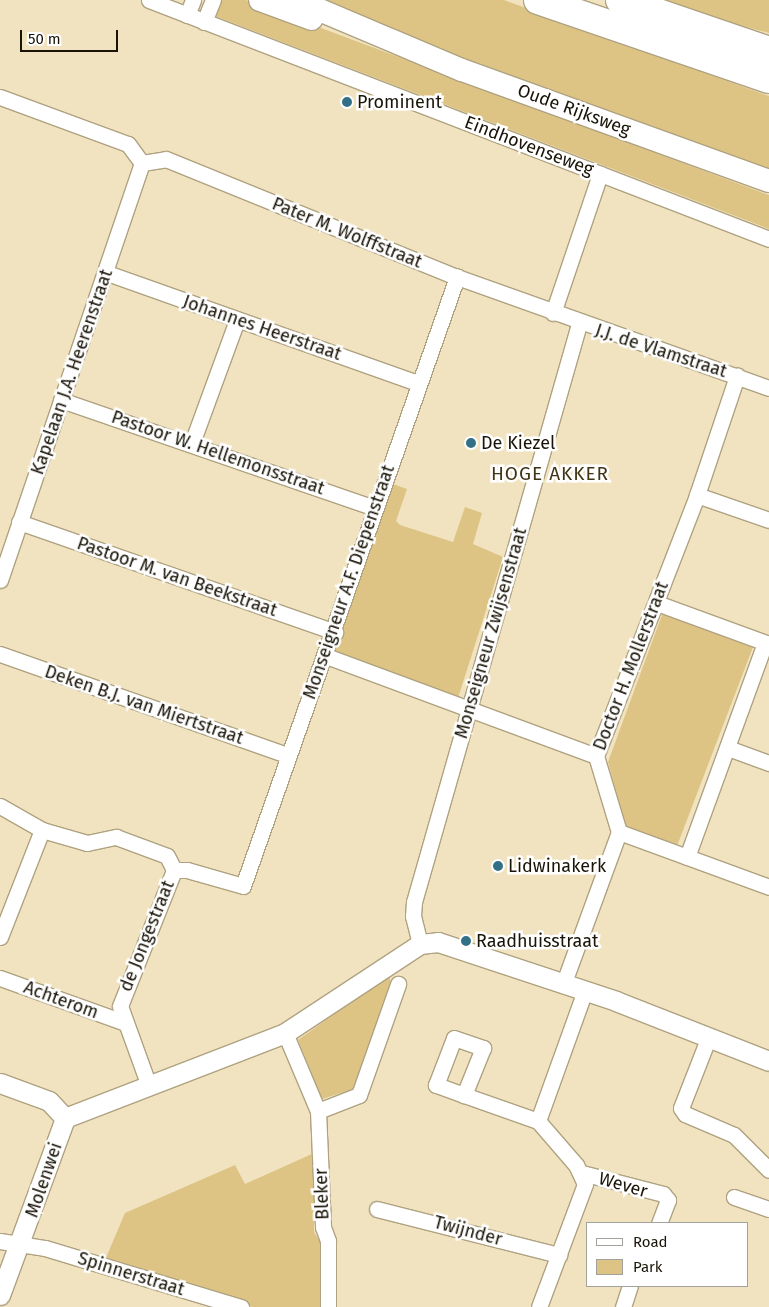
<!DOCTYPE html>
<html>
<head>
<meta charset="utf-8">
<style>
  body { margin:0 }
  #map { position:relative; width:769px; height:1307px; overflow:hidden; background:#f1e3bf; font-family:"Fira Sans",sans-serif }
  div>[style] { position:absolute }
  .green>* { inset:0; background:#ddc485 }
  .roads { filter:drop-shadow(1px 0 #afa280) drop-shadow(-1px 0 #afa280) drop-shadow(0 1px #afa280) drop-shadow(0 -1px #afa280) }
  .minor>* { height:15px; margin:-7.5px; padding:0 7.5px; transform-origin:7.5px; border-radius:7.5px; background:#fff }
  .tertiary>* { height:19px; margin:-9.5px; padding:0 9.5px; transform-origin:9.5px; border-radius:9.5px; background:#fff }
  .secondary>* { height:22px; margin:-11px; padding:0 11px; transform-origin:11px; border-radius:11px; background:#fff }
  .motorway>* { height:28px; margin:-14px; padding:0 14px; transform-origin:14px; border-radius:14px; background:#fff }
  .dots>* { width:14px; height:14px; translate:-50% -50%; box-sizing:border-box; border:2px solid #fff; border-radius:50% }
  span { translate:-50% -50%; white-space:nowrap; text-align:center; line-height:1.15; -webkit-text-stroke:5px #fff; paint-order:stroke }
  .poi-label { font-size:18px; color:#191407 }
  .left { translate:0 -50%; text-align:left }
  .street-label { font-size:18px; color:#191407 }
  .neighbourhood-label { font-size:19px; color:#413516; letter-spacing:1px }
  .legend { position:absolute; left:586px; top:1222px; width:162px; height:65px; box-sizing:border-box; background:#fff; border:1px solid #a3a19c; margin:0; padding:6px 9px; list-style:none; font-size:15px; color:#191407 }
  .legend li { display:flex; align-items:center; gap:10px; height:25px }
  .legend b { width:25px; border:1px solid #a3a19c }
  .scale { position:absolute; left:20px; top:30px; width:98px; height:22px; box-sizing:border-box; border:2px solid #191407; border-top:0; padding-left:6px; font-size:15px; line-height:18px; white-space:nowrap; color:#191407; -webkit-text-stroke:4px #fff; paint-order:stroke }
</style>
</head>
<body>
<div id="map">
  <div class="green">
    <div style="clip-path:polygon(222px 0,246px 0,769px 195px,769px 229px,215px 16px)"></div>
    <div style="clip-path:polygon(303px 0,504px 0,769px 96px,769px 173px)"></div>
    <div style="clip-path:polygon(661px 0,769px 0,769px 33px,699px 14px)"></div>
    <div style="clip-path:polygon(390px 483px,407px 489px,396px 521px,400px 525px,453px 542px,465px 507px,482px 513px,473px 544px,503px 557px,458px 698px,335px 651px)"></div>
    <div style="clip-path:polygon(663px 612px,753px 647px,677px 846px,626px 827px,608px 762px)"></div>
    <div style="clip-path:polygon(389px 975px,392px 988px,357px 1088px,322px 1099px,298px 1040px)"></div>
    <div style="clip-path:polygon(314px 1153px,314px 1232px,323px 1247px,325px 1307px,253px 1307px,105px 1260px,125px 1213px,235px 1165px,245px 1184px)"></div>
  </div>
  <div class="roads">
    <div class="minor">
      <div style="left:149px;top:0;width:664px;rotate:21.08deg"></div>
      <div style="left:187px;top:15px;width:16px;rotate:-68deg"></div>
      <div style="left:204px;top:22px;width:24px;rotate:-68deg"></div>
      <div style="left:0;top:97px;width:136px;rotate:20.2deg"></div>
      <div style="left:128px;top:144px;width:24px;rotate:54deg"></div>
      <div style="left:142px;top:163px;width:24px;rotate:-9deg"></div>
      <div style="left:166px;top:159px;width:314px;rotate:22.1deg"></div>
      <div style="left:457px;top:277px;width:331px;rotate:19.6deg"></div>
      <div style="left:107px;top:273px;width:329px;rotate:19.5deg"></div>
      <div style="left:553px;top:313px;width:147px;rotate:-71.3deg"></div>
      <div style="left:61px;top:400px;width:331px;rotate:19deg"></div>
      <div style="left:192px;top:443px;width:131px;rotate:-69.9deg"></div>
      <div style="left:697px;top:495px;width:76px;rotate:19.1deg"></div>
      <div style="left:19px;top:522px;width:335px;rotate:19.2deg"></div>
      <div style="left:0;top:580px;width:441px;rotate:-71.2deg"></div>
      <div style="left:657px;top:603px;width:119px;rotate:20.1deg"></div>
      <div style="left:0;top:654px;width:306px;rotate:19.4deg"></div>
      <div style="left:326px;top:656px;width:288px;rotate:20.3deg"></div>
      <div style="left:728px;top:748px;width:44px;rotate:20.1deg"></div>
      <div style="left:0;top:806px;width:48px;rotate:29.7deg"></div>
      <div style="left:42px;top:830px;width:47px;rotate:16.1deg"></div>
      <div style="left:87px;top:843px;width:30px;rotate:-12deg"></div>
      <div style="left:116px;top:837px;width:54px;rotate:20.4deg"></div>
      <div style="left:167px;top:856px;width:16px;rotate:63deg"></div>
      <div style="left:174px;top:870px;width:13px"></div>
      <div style="left:187px;top:870px;width:58px;rotate:15.9deg"></div>
      <div style="left:243px;top:886px;width:646px;rotate:-70.64deg"></div>
      <div style="left:619px;top:832px;width:160px;rotate:20.1deg"></div>
      <div style="left:687px;top:857px;width:228px;rotate:-70deg"></div>
      <div style="left:0;top:937px;width:115px;rotate:-68.6deg"></div>
      <div style="left:420px;top:944px;width:29px;rotate:-104deg"></div>
      <div style="left:413px;top:916px;width:14px;rotate:-86deg"></div>
      <div style="left:414px;top:902px;width:601px;rotate:-74.07deg"></div>
      <div style="left:0;top:978px;width:131px;rotate:19.7deg"></div>
      <div style="left:563px;top:985px;width:163px;rotate:-69.9deg"></div>
      <div style="left:619px;top:832px;width:79px;rotate:-106.8deg"></div>
      <div style="left:596px;top:756px;width:280px;rotate:-68.8deg"></div>
      <div style="left:697px;top:495px;width:126px;rotate:-71.4deg"></div>
      <div style="left:285px;top:1033px;width:85px;rotate:67.1deg"></div>
      <div style="left:318px;top:1111px;width:116px;rotate:87.5deg"></div>
      <div style="left:323px;top:1227px;width:15px;rotate:70deg"></div>
      <div style="left:328px;top:1241px;width:66px;rotate:90deg"></div>
      <div style="left:454px;top:1038px;width:31px;rotate:19deg"></div>
      <div style="left:483px;top:1048px;width:51px;rotate:112deg"></div>
      <div style="left:464px;top:1095px;width:30px;rotate:-160deg"></div>
      <div style="left:436px;top:1085px;width:50px;rotate:-69deg"></div>
      <div style="left:708px;top:1039px;width:74px;rotate:111.4deg"></div>
      <div style="left:681px;top:1108px;width:7px;rotate:56deg"></div>
      <div style="left:685px;top:1114px;width:53px;rotate:23.2deg"></div>
      <div style="left:734px;top:1135px;width:49px;rotate:45deg"></div>
      <div style="left:149px;top:1086px;width:85px;rotate:-109.9deg"></div>
      <div style="left:120px;top:1006px;width:146px;rotate:-68.3deg"></div>
      <div style="left:464px;top:1095px;width:78px;rotate:19.4deg"></div>
      <div style="left:318px;top:1111px;width:44px;rotate:-21.3deg"></div>
      <div style="left:359px;top:1095px;width:118px;rotate:-70.6deg"></div>
      <div style="left:582px;top:1173px;width:84px;rotate:14.5deg"></div>
      <div style="left:663px;top:1194px;width:8px;rotate:50deg"></div>
      <div style="left:668px;top:1200px;width:25px;rotate:111deg"></div>
      <div style="left:734px;top:1197px;width:37px;rotate:19deg"></div>
      <div style="left:377px;top:1209px;width:188px;rotate:14.2deg"></div>
      <div style="left:0;top:1241px;width:46px;rotate:8.8deg"></div>
      <div style="left:45px;top:1248px;width:205px;rotate:16.8deg"></div>
      <div style="left:539px;top:1307px;width:131px;rotate:-69.5deg"></div>
      <div style="left:585px;top:1184px;width:21px;rotate:-115deg"></div>
      <div style="left:576px;top:1165px;width:58px;rotate:-130.8deg"></div>
      <div style="left:538px;top:1121px;width:136px;rotate:-70.2deg"></div>
      <div style="left:623px;top:1307px;width:22px;rotate:-72deg"></div>
    </div>
    <div class="tertiary">
      <div style="left:0;top:1083px;width:52px;rotate:20.2deg"></div>
      <div style="left:49px;top:1101px;width:23px;rotate:47deg"></div>
      <div style="left:65px;top:1118px;width:236px;rotate:-21.1deg"></div>
      <div style="left:285px;top:1033px;width:162px;rotate:-33.4deg"></div>
      <div style="left:420px;top:944px;width:18px;rotate:-6deg"></div>
      <div style="left:438px;top:942px;width:188px;rotate:18.3deg"></div>
      <div style="left:616px;top:1001px;width:164px;rotate:21.4deg"></div>
      <div style="left:0;top:1295px;width:189px;rotate:-69.8deg"></div>
    </div>
    <div class="secondary">
      <div style="left:260px;top:0;width:55px;rotate:20.1deg"></div>
      <div style="left:296px;top:0;width:180px;rotate:22.9deg"></div>
      <div style="left:462px;top:70px;width:326px;rotate:19.9deg"></div>
    </div>
    <div class="motorway">
      <div style="left:538px;top:0;width:244px;rotate:18.9deg"></div>
      <div style="left:620px;top:0;width:157px;rotate:18.9deg"></div>
    </div>
  </div>
  <div class="dots">
    <div style="left:347px;top:102px;background:#337087"></div>
    <div style="left:471px;top:443px;background:#337087"></div>
    <div style="left:498px;top:866px;background:#337087"></div>
    <div style="left:466px;top:941px;background:#337087"></div>
  </div>
  <div class="poi-label">
    <span class="left" style="left:357px;top:102px">Prominent</span>
    <span class="left" style="left:481px;top:443px">De Kiezel</span>
    <span class="left" style="left:508px;top:866px">Lidwinakerk</span>
    <span class="left" style="left:476px;top:941px">Raadhuisstraat</span>
  </div>
  <div class="street-label">
    <span style="left:574px;top:110px;rotate:20deg">Oude Rijksweg</span>
    <span style="left:529px;top:146px;rotate:21deg">Eindhovenseweg</span>
    <span style="left:347px;top:233px;rotate:22deg">Pater M. Wolffstraat</span>
    <span style="left:262px;top:328px;rotate:19deg">Johannes Heerstraat</span>
    <span style="left:661px;top:351px;rotate:18deg">J.J. de Vlamstraat</span>
    <span style="left:72px;top:372px;rotate:-71deg">Kapelaan J.A. Heerenstraat</span>
    <span style="left:218px;top:453px;rotate:19deg">Pastoor W. Hellemonsstraat</span>
    <span style="left:177px;top:577px;rotate:19deg">Pastoor M. van Beekstraat</span>
    <span style="left:349px;top:582px;rotate:-71deg">Monseigneur A.F. Diepenstraat</span>
    <span style="left:491px;top:633px;rotate:-74deg">Monseigneur Zwijsenstraat</span>
    <span style="left:631px;top:666px;rotate:-69deg">Doctor H. Mollerstraat</span>
    <span style="left:144px;top:705px;rotate:19deg">Deken B.J. van Miertstraat</span>
    <span style="left:147px;top:936px;rotate:-68deg">de Jongestraat</span>
    <span style="left:61px;top:1000px;rotate:20deg">Achterom</span>
    <span style="left:44px;top:1180px;rotate:-71deg">Molenwei</span>
    <span style="left:623px;top:1185px;rotate:16deg">Wever</span>
    <span style="left:322px;top:1194px;rotate:-92deg">Bleker</span>
    <span style="left:468px;top:1231px;rotate:15deg">Twijnder</span>
    <span style="left:131px;top:1274px;rotate:17deg">Spinnerstraat</span>
  </div>
  <div class="neighbourhood-label">
    <span style="left:550px;top:474px">HOGE AKKER</span>
  </div>
  <ul class="legend">
  <li><b style="height:6px;background:#fff"></b>Road</li>
  <li><b style="height:14px;background:#ddc485"></b>Park</li>
  </ul>
  <div class="scale">50 m</div>
</div>
</body>
</html>
